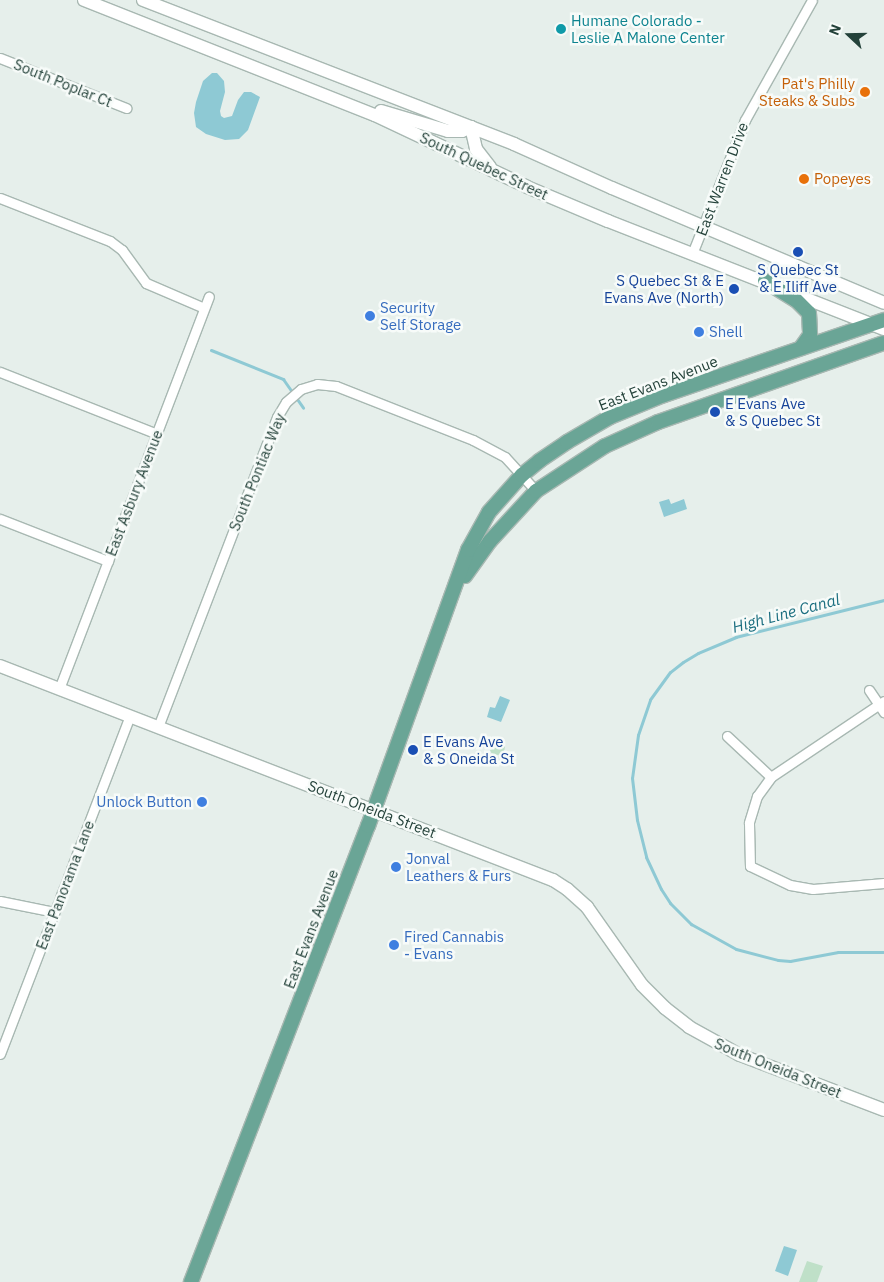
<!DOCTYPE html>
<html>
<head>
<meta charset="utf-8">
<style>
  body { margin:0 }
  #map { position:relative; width:884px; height:1282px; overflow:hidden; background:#e6efeb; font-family:"IBM Plex Sans",sans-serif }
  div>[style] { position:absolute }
  .green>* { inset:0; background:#bfe0c8 }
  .round { border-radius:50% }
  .water>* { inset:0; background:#8ec9d4 }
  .stream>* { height:3px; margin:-1.5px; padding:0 1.5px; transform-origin:1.5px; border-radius:1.5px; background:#8ec9d4 }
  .roads { filter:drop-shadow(1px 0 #a8b8b2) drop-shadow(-1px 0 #a8b8b2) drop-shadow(0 1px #a8b8b2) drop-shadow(0 -1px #a8b8b2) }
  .street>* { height:9px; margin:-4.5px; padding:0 4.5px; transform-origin:4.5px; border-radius:4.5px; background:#fff }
  .secondary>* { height:12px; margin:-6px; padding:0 6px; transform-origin:6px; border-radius:6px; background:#fff }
  .primary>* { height:14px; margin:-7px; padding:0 7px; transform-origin:7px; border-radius:7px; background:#6aa596 }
  .dots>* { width:14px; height:14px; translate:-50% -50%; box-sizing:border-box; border:2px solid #f7fbf9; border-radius:50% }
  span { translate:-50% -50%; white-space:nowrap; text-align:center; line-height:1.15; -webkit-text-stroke:5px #f7fbf9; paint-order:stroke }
  .culture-label { font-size:15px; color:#0d838f }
  .left { translate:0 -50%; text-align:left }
  .street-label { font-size:15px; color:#24423a }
  .food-label { font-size:15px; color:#c56008 }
  .right { translate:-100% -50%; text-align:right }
  .transit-label { font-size:15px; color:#164399 }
  .shop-label { font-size:15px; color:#366cbe }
  .water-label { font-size:16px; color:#1c6f80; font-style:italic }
  .north { position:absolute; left:824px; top:10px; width:50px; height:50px; -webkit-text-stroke:4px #f7fbf9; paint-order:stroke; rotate:291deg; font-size:14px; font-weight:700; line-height:20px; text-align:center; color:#24423a }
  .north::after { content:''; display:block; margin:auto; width:18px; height:22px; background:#24423a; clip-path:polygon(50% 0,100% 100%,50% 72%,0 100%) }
</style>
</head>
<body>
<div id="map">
  <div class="green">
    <div class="round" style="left:489px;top:739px;width:16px;height:16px"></div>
    <div style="clip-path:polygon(807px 1261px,823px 1266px,817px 1282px,799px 1282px)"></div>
  </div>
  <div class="water">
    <div style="clip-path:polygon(212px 73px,217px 73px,224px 81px,225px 92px,220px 111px,221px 116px,224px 118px,232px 116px,238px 100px,244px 92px,251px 92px,260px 97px,248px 130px,239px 139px,225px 140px,206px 134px,196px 127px,194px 113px,196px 102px,203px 81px)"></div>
    <div style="clip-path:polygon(669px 499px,671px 504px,684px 499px,687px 509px,664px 517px,659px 502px)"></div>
    <div style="clip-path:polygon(500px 696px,510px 700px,501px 722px,487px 717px,490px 707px,495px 708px)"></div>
    <div style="clip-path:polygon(784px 1246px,797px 1250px,788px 1276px,775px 1271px)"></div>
  </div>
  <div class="stream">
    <div style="left:211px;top:350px;width:78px;rotate:21.9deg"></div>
    <div style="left:283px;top:379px;width:35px;rotate:55deg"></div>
    <div style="left:884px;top:600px;width:153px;rotate:166deg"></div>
    <div style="left:736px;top:637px;width:41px;rotate:157.2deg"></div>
    <div style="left:698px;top:653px;width:17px;rotate:149deg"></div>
    <div style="left:683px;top:662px;width:16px;rotate:142deg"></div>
    <div style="left:670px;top:672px;width:34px;rotate:126deg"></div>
    <div style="left:650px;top:700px;width:37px;rotate:109deg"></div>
    <div style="left:638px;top:735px;width:43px;rotate:97.9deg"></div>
    <div style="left:632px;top:778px;width:42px;rotate:83.2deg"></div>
    <div style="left:637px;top:820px;width:38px;rotate:76deg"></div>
    <div style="left:646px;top:857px;width:35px;rotate:65deg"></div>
    <div style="left:661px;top:889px;width:17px;rotate:57deg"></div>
    <div style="left:670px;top:903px;width:30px;rotate:45deg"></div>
    <div style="left:691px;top:924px;width:51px;rotate:29.1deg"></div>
    <div style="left:736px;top:949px;width:43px;rotate:14.7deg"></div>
    <div style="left:778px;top:960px;width:12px;rotate:5deg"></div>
    <div style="left:790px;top:961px;width:49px;rotate:-10.6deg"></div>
    <div style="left:838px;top:952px;width:46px"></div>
  </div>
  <div class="roads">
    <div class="street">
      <div style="left:0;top:58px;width:136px;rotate:21.6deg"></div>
      <div style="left:0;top:198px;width:118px;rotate:21.4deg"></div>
      <div style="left:110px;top:241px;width:15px;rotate:37deg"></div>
      <div style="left:122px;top:250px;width:41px;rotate:54deg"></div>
      <div style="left:146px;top:283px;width:63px;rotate:23.3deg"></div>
      <div style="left:692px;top:254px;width:144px;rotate:-68.4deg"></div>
      <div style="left:745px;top:120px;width:137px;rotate:-60.8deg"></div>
      <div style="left:0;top:372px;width:169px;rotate:21.5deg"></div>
      <div style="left:0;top:519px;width:116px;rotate:21.3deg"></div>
      <div style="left:59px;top:689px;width:420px;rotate:-69.1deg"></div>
      <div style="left:869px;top:690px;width:27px;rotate:56deg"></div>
      <div style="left:884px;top:701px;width:136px;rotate:146.1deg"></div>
      <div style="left:771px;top:777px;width:24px;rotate:126deg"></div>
      <div style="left:757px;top:796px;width:28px;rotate:107deg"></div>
      <div style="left:749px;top:823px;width:43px;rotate:88.7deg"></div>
      <div style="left:750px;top:866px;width:44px;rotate:25.4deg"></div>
      <div style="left:790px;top:885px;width:23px;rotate:10deg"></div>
      <div style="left:813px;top:889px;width:71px;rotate:-4.8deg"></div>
      <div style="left:158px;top:727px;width:332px;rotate:-69deg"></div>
      <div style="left:277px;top:417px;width:17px;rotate:-59deg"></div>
      <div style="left:286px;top:402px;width:20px;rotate:-41deg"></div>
      <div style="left:301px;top:389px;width:17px;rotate:-17deg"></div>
      <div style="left:317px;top:384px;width:19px;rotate:6deg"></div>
      <div style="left:336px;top:386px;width:147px;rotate:21.5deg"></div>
      <div style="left:473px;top:440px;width:36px;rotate:28deg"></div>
      <div style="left:505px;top:457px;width:46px;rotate:47.6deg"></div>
      <div style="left:727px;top:736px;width:60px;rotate:43deg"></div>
      <div style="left:0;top:901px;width:55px;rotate:11.5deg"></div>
      <div style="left:0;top:1054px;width:362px;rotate:-69deg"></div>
    </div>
    <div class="secondary">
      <div style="left:84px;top:0;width:313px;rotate:21.6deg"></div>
      <div style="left:375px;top:115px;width:168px;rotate:25.3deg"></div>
      <div style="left:527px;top:187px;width:88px;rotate:22.8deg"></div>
      <div style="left:608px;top:221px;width:296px;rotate:21.4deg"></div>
      <div style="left:143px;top:0;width:398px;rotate:21.2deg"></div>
      <div style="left:514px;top:144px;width:107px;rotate:24.2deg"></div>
      <div style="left:612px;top:188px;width:295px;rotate:22.9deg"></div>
      <div style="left:381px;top:111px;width:70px;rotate:16.6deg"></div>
      <div style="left:448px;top:131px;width:14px"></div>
      <div style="left:462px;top:131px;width:10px;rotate:-24deg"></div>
      <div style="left:471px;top:127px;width:23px;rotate:77deg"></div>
      <div style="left:476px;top:149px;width:23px;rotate:52deg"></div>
      <div style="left:0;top:666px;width:593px;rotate:21.16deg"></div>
      <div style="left:553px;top:880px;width:17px;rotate:33deg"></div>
      <div style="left:567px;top:889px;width:27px;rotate:42deg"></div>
      <div style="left:587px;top:907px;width:95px;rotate:54.8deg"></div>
      <div style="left:642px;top:985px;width:33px;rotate:45deg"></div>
      <div style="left:665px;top:1008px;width:31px;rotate:38deg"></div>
      <div style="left:689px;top:1027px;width:58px;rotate:28.8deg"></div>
      <div style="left:740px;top:1055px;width:154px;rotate:20.9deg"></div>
    </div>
    <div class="primary">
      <div style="left:765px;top:281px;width:36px;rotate:32deg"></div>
      <div style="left:796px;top:300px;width:18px;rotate:45deg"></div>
      <div style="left:809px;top:313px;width:22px;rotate:87deg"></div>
      <div style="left:810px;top:335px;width:16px;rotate:125deg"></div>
      <div style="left:465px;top:576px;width:43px;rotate:-54.5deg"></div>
      <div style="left:490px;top:541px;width:68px;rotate:-47.4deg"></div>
      <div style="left:536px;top:491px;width:82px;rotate:-33.1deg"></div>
      <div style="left:605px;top:446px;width:58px;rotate:-24.4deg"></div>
      <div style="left:658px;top:422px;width:239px;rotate:-19.3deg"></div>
      <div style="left:191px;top:1282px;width:489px;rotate:-68.8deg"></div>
      <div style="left:368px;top:826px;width:294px;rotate:-70.1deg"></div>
      <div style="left:468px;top:550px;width:43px;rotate:-61.1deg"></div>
      <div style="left:489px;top:512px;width:50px;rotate:-48.3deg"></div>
      <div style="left:522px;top:475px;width:22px;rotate:-39deg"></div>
      <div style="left:539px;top:461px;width:34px;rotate:-34deg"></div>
      <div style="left:567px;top:442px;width:50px;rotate:-30.2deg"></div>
      <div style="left:610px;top:417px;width:58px;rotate:-22.2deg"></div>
      <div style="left:664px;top:395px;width:232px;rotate:-18.8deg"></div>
    </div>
  </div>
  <div class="dots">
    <div style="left:561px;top:29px;background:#0f9aa8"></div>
    <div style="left:865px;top:92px;background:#e8710a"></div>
    <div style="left:804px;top:179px;background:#e8710a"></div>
    <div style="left:798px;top:252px;background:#1a4fb4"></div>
    <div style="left:734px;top:289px;background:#1a4fb4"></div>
    <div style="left:370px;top:316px;background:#3f7fe0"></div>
    <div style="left:699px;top:332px;background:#3f7fe0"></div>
    <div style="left:715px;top:412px;background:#1a4fb4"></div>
    <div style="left:413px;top:750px;background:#1a4fb4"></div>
    <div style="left:202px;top:802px;background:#3f7fe0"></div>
    <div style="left:396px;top:867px;background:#3f7fe0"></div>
    <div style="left:394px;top:945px;background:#3f7fe0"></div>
  </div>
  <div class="culture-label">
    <span class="left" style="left:571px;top:29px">Humane Colorado -<br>Leslie A Malone Center</span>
  </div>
  <div class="street-label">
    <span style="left:63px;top:83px;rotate:22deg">South Poplar Ct</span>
    <span style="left:484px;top:166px;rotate:25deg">South Quebec Street</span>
    <span style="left:722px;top:179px;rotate:-69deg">East Warren Drive</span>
    <span style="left:658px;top:383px;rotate:-21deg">East Evans Avenue</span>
    <span style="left:257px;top:472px;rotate:-68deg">South Pontiac Way</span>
    <span style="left:134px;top:493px;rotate:-69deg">East Asbury Avenue</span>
    <span style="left:372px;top:809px;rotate:21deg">South Oneida Street</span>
    <span style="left:65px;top:885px;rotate:-69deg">East Panorama Lane</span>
    <span style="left:311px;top:929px;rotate:-69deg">East Evans Avenue</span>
    <span style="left:778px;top:1068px;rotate:22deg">South Oneida Street</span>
  </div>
  <div class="food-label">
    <span class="right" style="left:855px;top:92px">Pat's Philly<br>Steaks &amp; Subs</span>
    <span class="left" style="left:814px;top:179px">Popeyes</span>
  </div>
  <div class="transit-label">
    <span style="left:798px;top:278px">S Quebec St<br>&amp; E Iliff Ave</span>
    <span class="right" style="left:724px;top:289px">S Quebec St &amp; E<br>Evans Ave (North)</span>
    <span class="left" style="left:725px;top:412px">E Evans Ave<br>&amp; S Quebec St</span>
    <span class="left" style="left:423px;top:750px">E Evans Ave<br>&amp; S Oneida St</span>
  </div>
  <div class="shop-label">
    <span class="left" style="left:380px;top:316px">Security<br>Self Storage</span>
    <span class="left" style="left:709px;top:332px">Shell</span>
    <span class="right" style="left:192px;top:802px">Unlock Button</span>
    <span class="left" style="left:406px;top:867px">Jonval<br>Leathers &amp; Furs</span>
    <span class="left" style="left:404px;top:945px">Fired Cannabis<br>- Evans</span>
  </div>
  <div class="water-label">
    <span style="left:786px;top:613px;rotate:-15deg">High Line Canal</span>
  </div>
  <div class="north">N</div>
</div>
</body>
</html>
